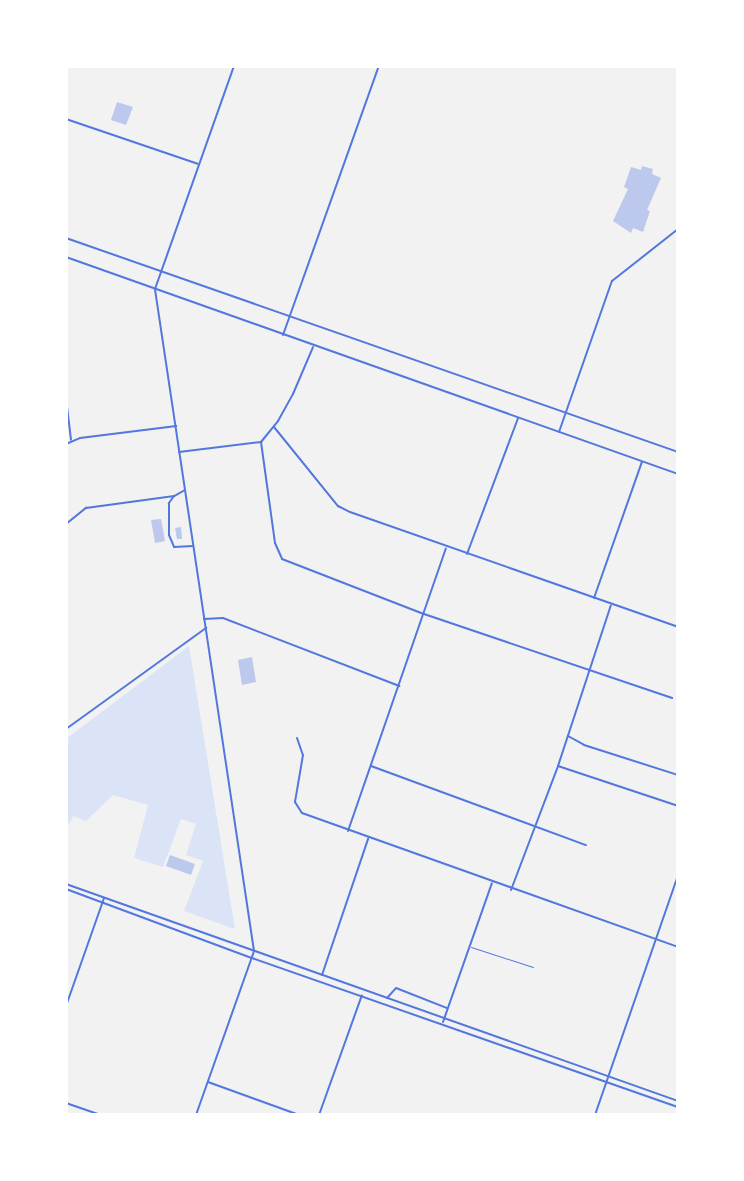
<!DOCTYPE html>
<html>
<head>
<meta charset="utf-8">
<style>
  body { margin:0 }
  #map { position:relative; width:744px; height:1181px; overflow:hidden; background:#f2f2f2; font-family:"IBM Plex Sans",sans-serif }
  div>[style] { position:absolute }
  .green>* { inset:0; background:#dbe4f7 }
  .building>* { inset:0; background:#bdc9ec }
  .service>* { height:1px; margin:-0.5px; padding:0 0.5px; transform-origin:0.5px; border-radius:0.5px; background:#5277de }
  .minor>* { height:2px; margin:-1px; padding:0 1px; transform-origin:1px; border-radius:1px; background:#5277de }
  span { translate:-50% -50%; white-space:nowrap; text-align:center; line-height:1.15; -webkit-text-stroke:5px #fff; paint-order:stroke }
  .frame { position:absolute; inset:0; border:68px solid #fff; pointer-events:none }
</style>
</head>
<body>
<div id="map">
  <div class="green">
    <div style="clip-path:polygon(189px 646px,235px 929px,184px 911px,203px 861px,186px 855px,196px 824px,181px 819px,163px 867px,134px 858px,148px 805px,113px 795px,86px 821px,73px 816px,70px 824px,66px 822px,66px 739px)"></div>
  </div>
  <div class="building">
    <div style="clip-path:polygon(117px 102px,133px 107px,126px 125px,111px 120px)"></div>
    <div style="clip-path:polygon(642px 166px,653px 169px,652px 174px,661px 178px,647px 210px,650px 211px,643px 232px,633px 228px,631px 233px,613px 221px,628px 189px,624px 187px,631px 167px,641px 170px)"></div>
    <div style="clip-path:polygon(161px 519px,165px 541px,155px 543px,151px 520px)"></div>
    <div style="clip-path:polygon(181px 527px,182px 539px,177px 539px,175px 528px)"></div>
    <div style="clip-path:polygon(252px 657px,256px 682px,242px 685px,238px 660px)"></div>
    <div style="clip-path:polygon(170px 855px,195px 864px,191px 875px,166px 866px)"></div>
  </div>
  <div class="service">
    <div style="left:471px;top:947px;width:65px;rotate:17.9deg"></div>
  </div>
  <div class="minor">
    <div style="left:66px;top:119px;width:139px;rotate:18.8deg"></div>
    <div style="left:66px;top:238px;width:648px;rotate:19.27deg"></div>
    <div style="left:66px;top:257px;width:649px;rotate:19.52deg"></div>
    <div style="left:283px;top:335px;width:286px;rotate:-70.4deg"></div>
    <div style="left:66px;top:398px;width:42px;rotate:83.2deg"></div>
    <div style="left:274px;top:427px;width:102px;rotate:51deg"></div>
    <div style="left:338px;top:506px;width:13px;rotate:27deg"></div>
    <div style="left:350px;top:512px;width:348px;rotate:19.3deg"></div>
    <div style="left:559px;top:432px;width:160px;rotate:-70.7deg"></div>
    <div style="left:612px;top:281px;width:84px;rotate:-38.2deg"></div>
    <div style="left:261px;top:442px;width:102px;rotate:82.1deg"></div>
    <div style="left:275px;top:543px;width:17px;rotate:66deg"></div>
    <div style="left:282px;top:559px;width:152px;rotate:21.2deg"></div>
    <div style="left:424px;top:614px;width:262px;rotate:18.7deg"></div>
    <div style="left:66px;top:444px;width:15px;rotate:-23deg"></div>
    <div style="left:80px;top:438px;width:97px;rotate:-7.1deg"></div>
    <div style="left:179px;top:452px;width:83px;rotate:-7deg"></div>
    <div style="left:261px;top:442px;width:27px;rotate:-51deg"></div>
    <div style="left:278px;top:421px;width:31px;rotate:-61deg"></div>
    <div style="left:293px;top:394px;width:51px;rotate:-66.9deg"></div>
    <div style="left:185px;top:490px;width:13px;rotate:151deg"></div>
    <div style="left:174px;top:496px;width:9px;rotate:126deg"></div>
    <div style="left:169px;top:503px;width:32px;rotate:90deg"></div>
    <div style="left:169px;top:535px;width:13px;rotate:67deg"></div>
    <div style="left:174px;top:547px;width:19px;rotate:-3deg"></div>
    <div style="left:66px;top:524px;width:26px;rotate:-39deg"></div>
    <div style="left:86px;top:508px;width:89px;rotate:-7.8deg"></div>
    <div style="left:467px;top:554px;width:145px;rotate:-69.4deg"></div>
    <div style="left:594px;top:598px;width:144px;rotate:-70.6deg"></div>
    <div style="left:204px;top:619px;width:19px;rotate:-3deg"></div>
    <div style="left:223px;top:618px;width:189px;rotate:21.1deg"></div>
    <div style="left:66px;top:729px;width:173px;rotate:-35.8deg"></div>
    <div style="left:568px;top:736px;width:18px;rotate:29deg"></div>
    <div style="left:584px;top:745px;width:99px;rotate:17.7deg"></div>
    <div style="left:297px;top:738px;width:18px;rotate:71deg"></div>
    <div style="left:303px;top:755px;width:48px;rotate:99.7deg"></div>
    <div style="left:295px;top:802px;width:13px;rotate:58deg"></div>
    <div style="left:302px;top:813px;width:399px;rotate:19.6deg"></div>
    <div style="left:371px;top:766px;width:229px;rotate:20.2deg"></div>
    <div style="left:558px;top:766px;width:126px;rotate:18.4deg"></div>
    <div style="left:348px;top:831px;width:299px;rotate:-70.9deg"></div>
    <div style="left:66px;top:884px;width:649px;rotate:19.52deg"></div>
    <div style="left:66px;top:889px;width:198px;rotate:20.4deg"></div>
    <div style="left:252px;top:958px;width:451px;rotate:19.3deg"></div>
    <div style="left:511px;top:890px;width:133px;rotate:-69.2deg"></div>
    <div style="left:558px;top:766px;width:169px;rotate:-71.8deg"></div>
    <div style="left:322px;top:975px;width:144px;rotate:-71.3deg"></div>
    <div style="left:387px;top:998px;width:13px;rotate:-48deg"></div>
    <div style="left:396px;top:988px;width:55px;rotate:21.4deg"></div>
    <div style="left:66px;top:1006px;width:114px;rotate:-70.6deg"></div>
    <div style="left:443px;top:1022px;width:147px;rotate:-70.6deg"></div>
    <div style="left:208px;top:1082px;width:97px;rotate:19.9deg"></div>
    <div style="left:66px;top:1103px;width:36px;rotate:19deg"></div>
    <div style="left:196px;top:1115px;width:174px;rotate:-70.5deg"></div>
    <div style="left:254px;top:951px;width:669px;rotate:-98.51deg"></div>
    <div style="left:155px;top:289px;width:237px;rotate:-70.5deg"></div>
    <div style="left:319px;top:1115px;width:127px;rotate:-70.3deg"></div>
    <div style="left:595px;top:1115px;width:254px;rotate:-70.9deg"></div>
  </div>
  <div class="frame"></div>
</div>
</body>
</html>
